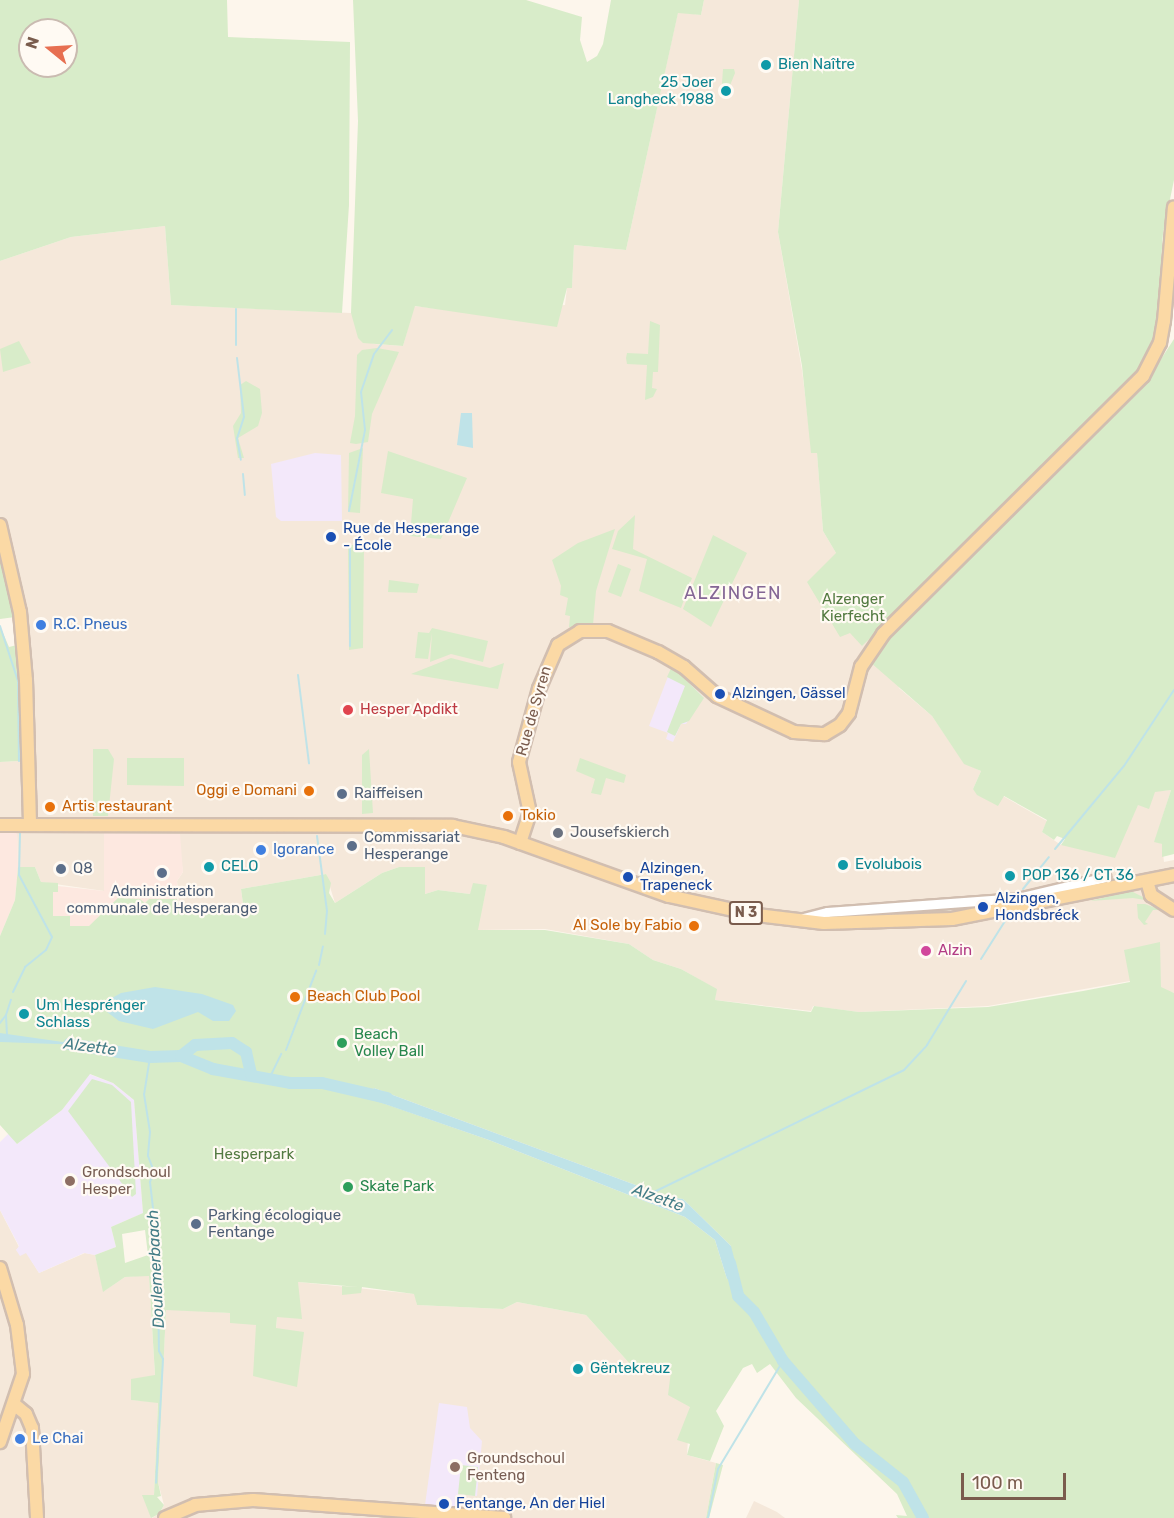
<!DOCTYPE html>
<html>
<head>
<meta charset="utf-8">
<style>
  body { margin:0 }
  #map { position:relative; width:1174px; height:1518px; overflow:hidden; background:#fdf6ec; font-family:Rubik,sans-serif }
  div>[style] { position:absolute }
  .residential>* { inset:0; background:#f5e8da }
  .commercial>* { inset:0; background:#fde8e0 }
  .education>* { inset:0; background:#f3e8fa }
  .green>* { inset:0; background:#d8ecc9 }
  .water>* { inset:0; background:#bfe3e8 }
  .stream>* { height:2px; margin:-1px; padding:0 1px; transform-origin:1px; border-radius:1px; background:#bfe3e8 }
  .river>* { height:12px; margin:-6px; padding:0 6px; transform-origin:6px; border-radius:6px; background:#bfe3e8 }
  .roads { filter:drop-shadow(2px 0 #d1beb0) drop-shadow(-2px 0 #d1beb0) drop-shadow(0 2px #d1beb0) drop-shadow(0 -2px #d1beb0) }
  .minor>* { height:9px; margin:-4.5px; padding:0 4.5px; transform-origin:4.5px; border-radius:4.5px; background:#fff }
  .major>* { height:12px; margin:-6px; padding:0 6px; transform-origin:6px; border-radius:6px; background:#fbd9a5 }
  .dots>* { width:16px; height:16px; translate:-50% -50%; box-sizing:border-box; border:3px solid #fffaf3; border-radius:50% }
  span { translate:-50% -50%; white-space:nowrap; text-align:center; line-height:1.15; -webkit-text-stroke:4.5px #fffaf3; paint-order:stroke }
  .shield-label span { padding:2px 4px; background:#fffaf3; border:2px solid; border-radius:4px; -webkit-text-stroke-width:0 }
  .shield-label { font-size:14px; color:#7a5c4d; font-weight:700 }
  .culture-label { font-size:15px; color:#0d838f }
  .left { translate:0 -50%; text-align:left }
  .right { translate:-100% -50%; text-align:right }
  .transit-label { font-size:15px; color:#164399 }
  .park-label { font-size:15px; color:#537a41 }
  .shop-label { font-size:15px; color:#366cbe }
  .health-label { font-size:15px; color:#be3a42 }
  .street-label { font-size:15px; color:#7a5c4d }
  .food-label { font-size:15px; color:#c56008 }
  .service-label { font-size:15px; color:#4e5e75 }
  .worship-label { font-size:15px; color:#5b616d }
  .hotel-label { font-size:15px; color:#b23c85 }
  .leisure-label { font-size:15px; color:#27864d }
  .education-label { font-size:15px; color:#785e54 }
  .water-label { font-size:16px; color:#437c86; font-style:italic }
  .quarter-label { font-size:18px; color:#846695; letter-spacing:1.5px }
  .north { position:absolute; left:18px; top:18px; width:60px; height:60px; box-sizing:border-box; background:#fffaf3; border:2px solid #cabbb1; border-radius:50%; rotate:288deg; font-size:16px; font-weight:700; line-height:24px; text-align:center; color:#7a5c4d }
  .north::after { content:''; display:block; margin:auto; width:21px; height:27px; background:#e76f51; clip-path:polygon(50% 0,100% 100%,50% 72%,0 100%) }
  .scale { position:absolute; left:961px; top:1473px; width:105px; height:27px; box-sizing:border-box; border:3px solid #7a5c4d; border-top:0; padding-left:8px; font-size:18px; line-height:21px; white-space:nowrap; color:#7a5c4d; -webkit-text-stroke:4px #fffaf3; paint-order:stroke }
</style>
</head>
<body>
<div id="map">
  <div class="residential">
    <div style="clip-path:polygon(704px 0,799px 0,778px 232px,802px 370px,812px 453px,817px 452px,823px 531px,836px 553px,904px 622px,887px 639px,899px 688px,932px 716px,964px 763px,981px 771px,973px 789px,1003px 796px,1047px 821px,1042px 832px,1061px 845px,1138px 805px,1155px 791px,1171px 790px,1155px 841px,1162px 844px,1164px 862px,1174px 860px,1174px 993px,1130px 981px,988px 1006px,859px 1012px,813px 1006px,811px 1011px,715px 1000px,716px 989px,681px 969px,653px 960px,629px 944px,545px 929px,477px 930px,487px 885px,470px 894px,438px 890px,425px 894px,425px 867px,399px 867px,382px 873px,335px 903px,326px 874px,241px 889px,243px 904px,179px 904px,177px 881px,183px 872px,180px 852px,171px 834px,104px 833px,104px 891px,41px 882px,35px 867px,18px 867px,17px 832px,0 832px,0 762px,19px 761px,22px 680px,0 545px,0 261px,71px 237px,165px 226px,171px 305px,351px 313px,364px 339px,374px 344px,403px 346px,414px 306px,481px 314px,565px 305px,567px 288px,572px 287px,574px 245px,626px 250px,678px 12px,701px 15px)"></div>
    <div style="clip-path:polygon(0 1210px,19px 1247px,16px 1250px,26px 1252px,39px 1273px,85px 1253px,95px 1255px,104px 1291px,125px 1277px,149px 1275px,155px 1376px,131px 1400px,158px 1402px,154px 1495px,143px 1495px,152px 1518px,159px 1514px,164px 1505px,158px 1482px,166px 1309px,230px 1313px,276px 1329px,277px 1317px,298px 1282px,415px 1294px,417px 1305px,503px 1309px,517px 1302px,586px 1315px,630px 1364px,672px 1371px,690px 1406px,687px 1455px,716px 1463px,706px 1518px,0 1518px)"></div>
    <div style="clip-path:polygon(754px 1501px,777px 1512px,785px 1518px,746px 1518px)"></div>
  </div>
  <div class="commercial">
    <div style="clip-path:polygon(0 832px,17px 832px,18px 867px,15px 900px,0 936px)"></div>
    <div style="clip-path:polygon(104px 833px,180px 834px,183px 872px,177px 881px,177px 899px,149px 899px,145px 903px,140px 899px,90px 926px,70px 926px,53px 916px,53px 892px,58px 892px,58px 886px,104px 891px)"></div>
  </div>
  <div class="education">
    <div style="clip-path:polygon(315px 453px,341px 455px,342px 521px,281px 521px,276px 517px,271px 464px)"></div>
    <div style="clip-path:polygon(672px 666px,703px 697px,686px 724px,681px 724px,673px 742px,666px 739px,668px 733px,649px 726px)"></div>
    <div style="clip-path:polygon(89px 1074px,113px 1083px,134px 1100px,143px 1213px,111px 1227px,116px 1247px,95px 1255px,84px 1253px,39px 1273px,26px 1253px,20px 1256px,16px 1250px,19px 1246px,0 1210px,0 1142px,9px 1133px,17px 1144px,62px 1110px)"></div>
    <div style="clip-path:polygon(439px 1403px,467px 1407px,470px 1428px,482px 1441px,477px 1496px,458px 1494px,456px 1507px,425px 1505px)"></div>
  </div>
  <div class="green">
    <div style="clip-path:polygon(evenodd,0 0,227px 0,228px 37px,350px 42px,349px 205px,342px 313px,171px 305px,165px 226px,71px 237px,0 261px,0 0,30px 30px,66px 30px,66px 66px,30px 66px,30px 30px)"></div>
    <div style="clip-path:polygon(353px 0,526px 0,582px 17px,580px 40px,587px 62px,597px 56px,603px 44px,611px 0,704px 0,701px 15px,678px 13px,626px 250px,574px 245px,572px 288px,567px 288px,557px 327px,415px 306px,403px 346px,363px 343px,358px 338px,351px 313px,358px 121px)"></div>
    <div style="clip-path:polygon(799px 0,1174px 0,1174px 180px,1163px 233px,1157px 326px,1145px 363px,1129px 387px,862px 646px,850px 633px,840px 637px,807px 582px,836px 553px,823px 531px,817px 453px,811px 453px,802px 366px,778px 232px)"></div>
    <div style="clip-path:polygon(723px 69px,734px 69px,735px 73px,725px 98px,721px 97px)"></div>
    <div style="clip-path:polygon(650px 321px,660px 325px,658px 372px,653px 372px,652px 388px,657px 389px,653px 397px,645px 400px,647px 365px,627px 364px,626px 358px,627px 353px,648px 354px)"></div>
    <div style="clip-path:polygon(1174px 339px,1174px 854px,1162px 857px,1162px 844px,1154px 842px,1171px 790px,1155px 792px,1149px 809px,1138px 805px,1115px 858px,1061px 845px,1065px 839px,1057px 836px,1054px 840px,1042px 832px,1047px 820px,1004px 796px,998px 806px,977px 795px,973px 789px,981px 771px,964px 764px,932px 716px,870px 662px,887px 639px,1141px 390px)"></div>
    <div style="clip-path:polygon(19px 341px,31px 363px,3px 372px,0 349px)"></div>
    <div style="clip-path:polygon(377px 348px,399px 352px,372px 414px,368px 442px,356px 444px,350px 443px,355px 416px,357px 355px,362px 350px)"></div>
    <div style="clip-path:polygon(246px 381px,260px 389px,262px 413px,258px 426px,238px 438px,244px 458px,238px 458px,233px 426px,241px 413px,240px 385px)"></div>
    <div style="clip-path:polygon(363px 448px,360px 513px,348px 512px,349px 453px)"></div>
    <div style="clip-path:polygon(388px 451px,467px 478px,441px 539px,410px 536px,413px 499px,381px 493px)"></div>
    <div style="clip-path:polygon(635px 515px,633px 549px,692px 578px,681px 608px,639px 591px,647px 559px,612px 549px,618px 531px)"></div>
    <div style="clip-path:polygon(615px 529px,596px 591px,593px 625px,569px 627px,570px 616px,565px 615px,568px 598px,560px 595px,561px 586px,552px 560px,578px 543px)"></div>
    <div style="clip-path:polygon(713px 535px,747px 553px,711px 627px,683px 609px)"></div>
    <div style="clip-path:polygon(0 545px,15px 617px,0 619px)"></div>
    <div style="clip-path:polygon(348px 545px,364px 545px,363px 648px,349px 650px)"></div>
    <div style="clip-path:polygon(618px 564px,631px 569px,621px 597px,608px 592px)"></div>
    <div style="clip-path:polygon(389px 580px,419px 584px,417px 593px,388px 592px)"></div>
    <div style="clip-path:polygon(0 626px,9px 647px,17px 645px,22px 680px,23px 766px,19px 761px,0 762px)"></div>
    <div style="clip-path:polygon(432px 628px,488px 641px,483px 662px,451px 654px,430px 662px,432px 633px,428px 659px,415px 658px,418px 632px,429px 633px)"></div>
    <div style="clip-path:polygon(451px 658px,490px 668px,504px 663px,498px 689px,411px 674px)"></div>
    <div style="clip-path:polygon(672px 666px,704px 698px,689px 721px,681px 724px,675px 736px,667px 732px,685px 686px,667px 677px)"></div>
    <div style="clip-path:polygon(93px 749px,108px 749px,114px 759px,108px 816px,93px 816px)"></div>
    <div style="clip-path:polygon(369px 749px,373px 813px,362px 814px,362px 755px)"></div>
    <div style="clip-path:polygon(127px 758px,184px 758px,184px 786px,127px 785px)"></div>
    <div style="clip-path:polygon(580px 758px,626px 775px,624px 783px,606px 778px,601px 795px,591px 793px,595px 779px,576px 771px)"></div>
    <div style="clip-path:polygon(evenodd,18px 867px,35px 867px,41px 882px,58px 883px,58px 892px,53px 892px,53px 916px,70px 916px,70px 926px,89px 926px,118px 898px,140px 899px,145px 903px,149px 899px,177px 899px,179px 904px,243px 904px,241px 889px,326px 874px,331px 883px,329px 893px,335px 903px,382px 873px,399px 867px,425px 867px,425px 894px,438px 890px,470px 894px,473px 883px,487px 885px,478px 930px,545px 930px,629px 944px,653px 960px,681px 969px,717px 989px,715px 1000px,811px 1012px,814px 1006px,859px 1012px,988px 1007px,1083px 991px,1130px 982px,1124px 950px,1160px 942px,1161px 987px,1174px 993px,1174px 1518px,898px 1518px,896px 1515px,907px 1516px,897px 1494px,796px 1398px,770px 1364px,757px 1373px,752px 1364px,743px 1368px,716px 1411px,724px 1426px,710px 1461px,687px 1455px,690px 1444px,677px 1440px,690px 1407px,668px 1395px,671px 1371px,630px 1364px,586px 1315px,517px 1302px,503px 1309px,417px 1305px,414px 1294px,362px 1287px,361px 1293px,342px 1295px,342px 1286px,359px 1287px,298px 1282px,302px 1319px,277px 1317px,276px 1328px,304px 1332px,297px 1387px,253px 1376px,256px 1325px,230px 1323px,230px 1313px,166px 1310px,158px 1482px,161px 1496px,157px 1497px,164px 1505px,159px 1514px,151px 1518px,142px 1495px,154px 1495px,158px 1403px,131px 1400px,131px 1379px,155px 1375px,149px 1276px,125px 1277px,103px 1292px,95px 1255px,116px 1247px,111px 1227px,143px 1213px,134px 1100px,113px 1083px,90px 1074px,62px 1110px,17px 1144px,0 1125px,0 936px,15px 900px,18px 867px,374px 1088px,668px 1197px,683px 1199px,731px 1246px,727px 1279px,715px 1240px,685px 1217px,489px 1140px,371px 1099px,374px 1088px,18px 867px,145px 1230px,148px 1255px,125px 1263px,122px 1234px,145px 1230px)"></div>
    <div style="clip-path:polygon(1131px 891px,1151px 901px,1133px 898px,1090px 901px)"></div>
    <div style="clip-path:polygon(1137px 904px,1145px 904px,1161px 910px,1153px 910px,1145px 922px,1148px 924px,1144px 925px,1138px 918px)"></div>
    <div style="clip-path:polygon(990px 905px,911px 915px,911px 910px)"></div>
    <div style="clip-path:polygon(92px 1079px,112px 1085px,131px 1102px,136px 1194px,132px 1197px,68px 1111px)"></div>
    <div style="clip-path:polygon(716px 1463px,723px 1465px,709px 1518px,706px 1518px)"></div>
    <div style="clip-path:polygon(461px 1465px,478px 1467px,475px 1496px,458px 1494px)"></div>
  </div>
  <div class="water">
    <div style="clip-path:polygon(461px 413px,472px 413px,473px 448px,457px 445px)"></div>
    <div style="clip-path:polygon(155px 987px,202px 994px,233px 1005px,236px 1011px,229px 1021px,213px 1021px,198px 1012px,153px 1029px,119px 1021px,107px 1012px,112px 998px,121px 993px)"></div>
    <div style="clip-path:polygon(0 1033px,84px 1045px,0 1042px)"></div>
    <div style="clip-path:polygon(374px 1088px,668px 1197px,683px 1199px,731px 1246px,739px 1277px,727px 1279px,715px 1240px,685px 1217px,489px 1140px,370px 1099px)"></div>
  </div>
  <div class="stream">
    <div style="left:236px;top:345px;width:36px;rotate:-90deg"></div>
    <div style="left:237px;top:358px;width:59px;rotate:83.2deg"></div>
    <div style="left:244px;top:417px;width:22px;rotate:108deg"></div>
    <div style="left:237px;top:438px;width:22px;rotate:80deg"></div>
    <div style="left:243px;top:474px;width:21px;rotate:85deg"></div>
    <div style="left:349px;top:511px;width:83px;rotate:-78.8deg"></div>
    <div style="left:365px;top:430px;width:38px;rotate:-96deg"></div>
    <div style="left:361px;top:392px;width:40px;rotate:-71.1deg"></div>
    <div style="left:374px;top:354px;width:30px;rotate:-53deg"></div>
    <div style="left:0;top:626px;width:58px;rotate:71.9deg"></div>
    <div style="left:18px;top:681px;width:80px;rotate:89.3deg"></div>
    <div style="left:350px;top:646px;width:98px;rotate:-90deg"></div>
    <div style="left:298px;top:675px;width:89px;rotate:82.9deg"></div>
    <div style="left:317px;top:836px;width:76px;rotate:82.4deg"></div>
    <div style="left:327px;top:911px;width:23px;rotate:95deg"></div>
    <div style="left:1055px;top:849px;width:108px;rotate:-50.3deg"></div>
    <div style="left:1124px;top:766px;width:91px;rotate:-56.7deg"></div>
    <div style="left:1023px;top:889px;width:41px;rotate:-50.9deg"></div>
    <div style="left:981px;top:959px;width:45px;rotate:-57.7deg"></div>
    <div style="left:319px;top:965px;width:19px;rotate:-78deg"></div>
    <div style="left:13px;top:992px;width:28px;rotate:-64deg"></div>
    <div style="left:25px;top:967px;width:27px;rotate:-39deg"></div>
    <div style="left:46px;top:950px;width:14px;rotate:-65deg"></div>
    <div style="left:52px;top:937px;width:70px;rotate:-118deg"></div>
    <div style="left:19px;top:875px;width:42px;rotate:-88.6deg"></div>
    <div style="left:0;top:1023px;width:10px;rotate:-53deg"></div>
    <div style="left:7px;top:1035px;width:20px;rotate:-93deg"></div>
    <div style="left:6px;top:1015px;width:16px;rotate:-72deg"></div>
    <div style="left:286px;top:1050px;width:85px;rotate:-69.2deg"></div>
    <div style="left:150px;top:1057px;width:37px;rotate:99deg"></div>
    <div style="left:144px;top:1094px;width:38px;rotate:81deg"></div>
    <div style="left:150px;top:1132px;width:24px;rotate:95deg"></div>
    <div style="left:148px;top:1156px;width:17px;rotate:69deg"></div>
    <div style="left:154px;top:1172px;width:11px;rotate:112deg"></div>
    <div style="left:150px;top:1182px;width:53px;rotate:83.5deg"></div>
    <div style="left:156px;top:1235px;width:7px;rotate:117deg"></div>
    <div style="left:153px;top:1241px;width:32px;rotate:81deg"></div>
    <div style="left:158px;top:1273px;width:78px;rotate:89.3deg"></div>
    <div style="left:159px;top:1351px;width:9px;rotate:63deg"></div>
    <div style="left:163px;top:1359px;width:124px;rotate:93.2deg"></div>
    <div style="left:269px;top:1079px;width:28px;rotate:-64deg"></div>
    <div style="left:652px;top:1193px;width:280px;rotate:-26deg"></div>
    <div style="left:904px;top:1070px;width:34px;rotate:-47deg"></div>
    <div style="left:927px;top:1045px;width:75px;rotate:-58.6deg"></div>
    <div style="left:708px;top:1518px;width:50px;rotate:-78.5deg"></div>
    <div style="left:718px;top:1469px;width:126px;rotate:-59deg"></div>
  </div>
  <div class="river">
    <div style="left:69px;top:1044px;width:82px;rotate:9.1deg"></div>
    <div style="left:150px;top:1057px;width:31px;rotate:-2deg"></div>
    <div style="left:181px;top:1056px;width:35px;rotate:22deg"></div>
    <div style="left:213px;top:1069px;width:78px;rotate:10.3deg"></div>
    <div style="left:290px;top:1083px;width:32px"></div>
    <div style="left:322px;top:1083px;width:67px;rotate:13deg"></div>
    <div style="left:181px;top:1056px;width:18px;rotate:-38deg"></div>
    <div style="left:195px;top:1045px;width:37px;rotate:-3deg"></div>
    <div style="left:232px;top:1043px;width:17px;rotate:33deg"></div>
    <div style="left:246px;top:1052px;width:23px;rotate:77deg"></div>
    <div style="left:730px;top:1263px;width:34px;rotate:76deg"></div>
    <div style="left:738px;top:1296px;width:23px;rotate:45deg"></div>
    <div style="left:754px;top:1312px;width:57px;rotate:59.4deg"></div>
    <div style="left:783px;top:1361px;width:110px;rotate:49.1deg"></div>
    <div style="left:855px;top:1444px;width:61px;rotate:38.4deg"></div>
    <div style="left:903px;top:1482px;width:41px;rotate:60.9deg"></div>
  </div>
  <div class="roads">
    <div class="minor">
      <div style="left:803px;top:918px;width:25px;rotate:-14deg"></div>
      <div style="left:827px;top:912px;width:192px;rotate:-4.2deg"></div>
      <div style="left:1018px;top:898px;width:90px;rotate:-13.4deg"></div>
    </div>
    <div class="major">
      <div style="left:0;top:525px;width:89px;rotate:77.1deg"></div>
      <div style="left:20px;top:612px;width:68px;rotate:85deg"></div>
      <div style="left:26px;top:680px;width:145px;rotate:88.4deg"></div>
      <div style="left:0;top:825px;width:453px;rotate:0.1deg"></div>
      <div style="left:453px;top:826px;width:52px;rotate:12.2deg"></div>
      <div style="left:504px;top:837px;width:175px;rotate:19.7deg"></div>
      <div style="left:669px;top:896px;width:90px;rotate:12.2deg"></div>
      <div style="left:757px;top:915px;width:67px;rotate:6.8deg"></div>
      <div style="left:824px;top:923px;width:128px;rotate:-1.8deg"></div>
      <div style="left:952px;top:919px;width:226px;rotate:-11.2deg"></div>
      <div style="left:520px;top:843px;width:32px;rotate:-72deg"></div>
      <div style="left:530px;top:813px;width:52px;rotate:-102.2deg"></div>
      <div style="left:519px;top:762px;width:76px;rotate:-74.7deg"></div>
      <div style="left:539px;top:689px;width:48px;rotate:-66.6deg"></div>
      <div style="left:558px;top:645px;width:26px;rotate:-32deg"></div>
      <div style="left:580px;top:631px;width:28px"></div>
      <div style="left:608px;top:631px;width:54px;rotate:22.8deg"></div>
      <div style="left:658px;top:652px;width:30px;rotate:30deg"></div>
      <div style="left:684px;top:667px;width:44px;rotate:41.3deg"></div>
      <div style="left:717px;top:696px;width:85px;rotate:25.1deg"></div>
      <div style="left:794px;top:732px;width:31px;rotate:4deg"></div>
      <div style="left:825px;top:734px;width:17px;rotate:-31deg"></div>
      <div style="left:840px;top:725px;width:15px;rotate:-53deg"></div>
      <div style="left:849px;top:713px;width:48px;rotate:-75.4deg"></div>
      <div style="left:861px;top:667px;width:40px;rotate:-56deg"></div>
      <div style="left:883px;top:634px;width:366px;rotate:-44.8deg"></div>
      <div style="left:1143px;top:376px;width:37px;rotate:-63deg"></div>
      <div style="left:1160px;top:343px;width:22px;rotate:-80deg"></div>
      <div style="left:1164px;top:321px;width:114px;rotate:-85deg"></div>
      <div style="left:1147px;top:881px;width:15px;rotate:74deg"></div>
      <div style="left:1151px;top:895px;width:27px;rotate:33deg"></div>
      <div style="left:0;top:1268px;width:59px;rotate:73.4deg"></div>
      <div style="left:17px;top:1325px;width:49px;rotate:83deg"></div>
      <div style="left:23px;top:1374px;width:72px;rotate:108.7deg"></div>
      <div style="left:15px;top:1405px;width:14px;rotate:39deg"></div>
      <div style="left:26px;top:1414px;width:15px;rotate:67deg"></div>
      <div style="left:32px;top:1428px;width:90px;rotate:86.8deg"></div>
      <div style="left:165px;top:1518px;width:33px;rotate:-23deg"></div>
      <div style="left:195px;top:1505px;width:58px;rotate:-4.9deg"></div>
      <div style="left:253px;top:1500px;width:252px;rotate:4.1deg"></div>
    </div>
  </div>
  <div class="dots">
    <div style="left:766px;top:65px;background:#0f9aa8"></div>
    <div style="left:726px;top:91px;background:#0f9aa8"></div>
    <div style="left:331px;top:537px;background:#1a4fb4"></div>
    <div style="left:41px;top:625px;background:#3f7fe0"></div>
    <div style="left:720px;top:694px;background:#1a4fb4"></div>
    <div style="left:348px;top:710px;background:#e0444e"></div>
    <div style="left:309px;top:791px;background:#e8710a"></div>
    <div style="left:342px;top:794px;background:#5c6f8a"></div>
    <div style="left:50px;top:807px;background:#e8710a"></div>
    <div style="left:508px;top:816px;background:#e8710a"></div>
    <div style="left:558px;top:833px;background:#6b7280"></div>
    <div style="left:352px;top:846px;background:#5c6f8a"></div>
    <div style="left:261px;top:850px;background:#3f7fe0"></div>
    <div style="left:843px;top:865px;background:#0f9aa8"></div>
    <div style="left:209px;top:867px;background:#0f9aa8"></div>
    <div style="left:61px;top:869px;background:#5c6f8a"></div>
    <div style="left:162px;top:873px;background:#5c6f8a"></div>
    <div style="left:1010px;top:876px;background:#0f9aa8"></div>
    <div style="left:628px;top:877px;background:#1a4fb4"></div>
    <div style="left:983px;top:907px;background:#1a4fb4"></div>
    <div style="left:694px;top:926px;background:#e8710a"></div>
    <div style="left:926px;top:951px;background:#d1479c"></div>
    <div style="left:295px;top:997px;background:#e8710a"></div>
    <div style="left:24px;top:1014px;background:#0f9aa8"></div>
    <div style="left:342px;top:1043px;background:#2e9e5b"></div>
    <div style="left:70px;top:1181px;background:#8d6e63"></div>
    <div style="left:348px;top:1187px;background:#2e9e5b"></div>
    <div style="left:196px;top:1224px;background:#5c6f8a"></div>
    <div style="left:578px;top:1369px;background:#0f9aa8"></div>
    <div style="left:20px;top:1439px;background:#3f7fe0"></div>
    <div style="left:455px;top:1467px;background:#8d6e63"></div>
    <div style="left:444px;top:1504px;background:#1a4fb4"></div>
  </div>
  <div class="shield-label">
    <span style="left:746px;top:913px">N 3</span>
  </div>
  <div class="culture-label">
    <span class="left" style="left:778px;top:65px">Bien Naître</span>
    <span class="right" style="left:714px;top:91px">25 Joer<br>Langheck 1988</span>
    <span class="left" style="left:855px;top:865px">Evolubois</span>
    <span class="left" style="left:221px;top:867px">CELO</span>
    <span class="left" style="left:1022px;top:876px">POP 136 / CT 36</span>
    <span class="left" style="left:36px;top:1014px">Um Hesprénger<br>Schlass</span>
    <span class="left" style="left:590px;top:1369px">Gëntekreuz</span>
  </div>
  <div class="transit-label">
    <span class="left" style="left:343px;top:537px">Rue de Hesperange<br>- École</span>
    <span class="left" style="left:732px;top:694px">Alzingen, Gässel</span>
    <span class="left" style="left:640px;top:877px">Alzingen,<br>Trapeneck</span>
    <span class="left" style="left:995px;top:907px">Alzingen,<br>Hondsbréck</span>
    <span class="left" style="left:456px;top:1504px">Fentange, An der Hiel</span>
  </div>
  <div class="park-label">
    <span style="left:853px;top:608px">Alzenger<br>Kierfecht</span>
    <span style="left:254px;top:1155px">Hesperpark</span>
  </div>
  <div class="shop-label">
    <span class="left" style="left:53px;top:625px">R.C. Pneus</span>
    <span class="left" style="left:273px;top:850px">Igorance</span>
    <span class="left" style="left:32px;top:1439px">Le Chai</span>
  </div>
  <div class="health-label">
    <span class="left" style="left:360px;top:710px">Hesper Apdikt</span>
  </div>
  <div class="street-label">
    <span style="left:534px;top:711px;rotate:-74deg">Rue de Syren</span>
  </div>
  <div class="food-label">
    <span class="right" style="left:297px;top:791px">Oggi e Domani</span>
    <span class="left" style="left:62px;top:807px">Artis restaurant</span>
    <span class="left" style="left:520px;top:816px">Tokio</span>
    <span class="right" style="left:682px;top:926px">Al Sole by Fabio</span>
    <span class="left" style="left:307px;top:997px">Beach Club Pool</span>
  </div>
  <div class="service-label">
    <span class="left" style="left:354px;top:794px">Raiffeisen</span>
    <span class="left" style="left:364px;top:846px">Commissariat<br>Hesperange</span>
    <span class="left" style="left:73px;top:869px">Q8</span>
    <span style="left:162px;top:900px">Administration<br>communale de Hesperange</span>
    <span class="left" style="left:208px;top:1224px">Parking écologique<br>Fentange</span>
  </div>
  <div class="worship-label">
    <span class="left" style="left:570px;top:833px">Jousefskierch</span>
  </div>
  <div class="hotel-label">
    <span class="left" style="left:938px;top:951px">Alzin</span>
  </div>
  <div class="leisure-label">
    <span class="left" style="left:354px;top:1043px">Beach<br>Volley Ball</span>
    <span class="left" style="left:360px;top:1187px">Skate Park</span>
  </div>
  <div class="education-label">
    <span class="left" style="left:82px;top:1181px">Grondschoul<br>Hesper</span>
    <span class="left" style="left:467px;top:1467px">Groundschoul<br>Fenteng</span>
  </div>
  <div class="water-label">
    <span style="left:90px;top:1047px;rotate:7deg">Alzette</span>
    <span style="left:658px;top:1198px;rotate:20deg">Alzette</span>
    <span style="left:156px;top:1269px;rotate:-93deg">Doulemerbaach</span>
  </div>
  <div class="quarter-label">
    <span style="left:733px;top:593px">ALZINGEN</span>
  </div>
  <div class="north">N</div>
  <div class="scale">100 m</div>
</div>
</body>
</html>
